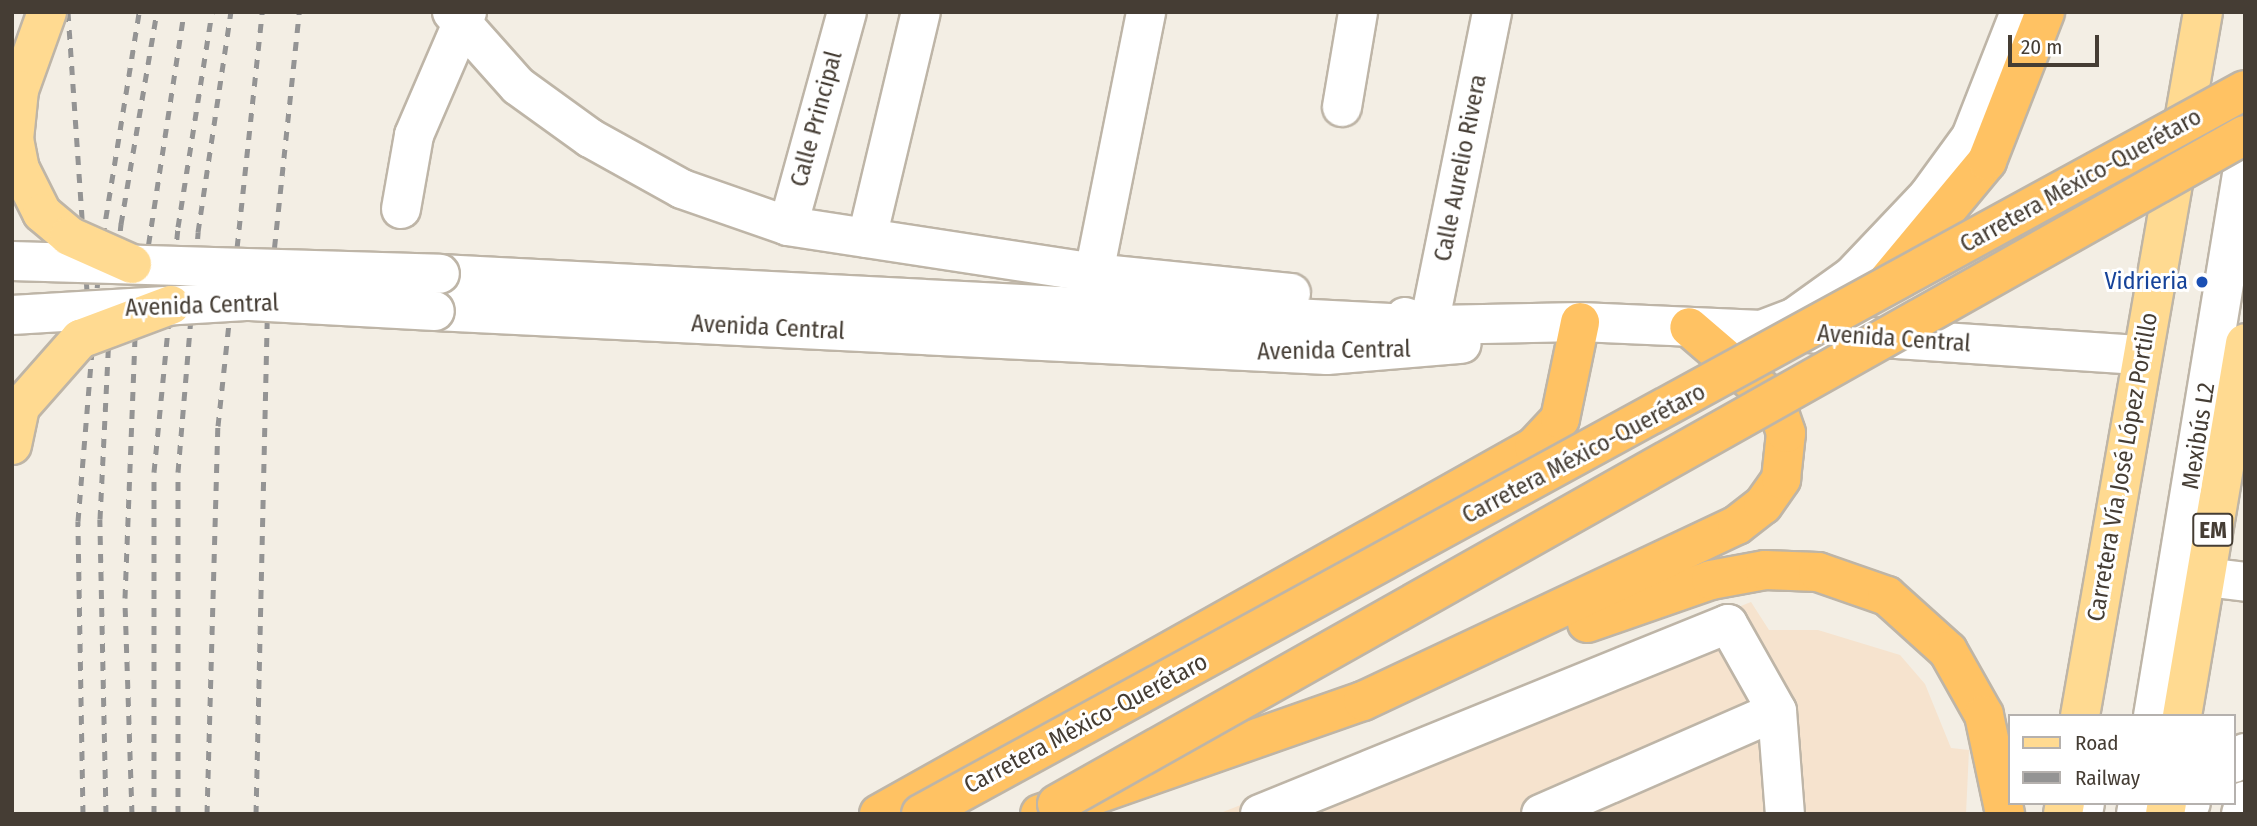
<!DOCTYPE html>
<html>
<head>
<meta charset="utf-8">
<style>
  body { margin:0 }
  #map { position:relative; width:2257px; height:826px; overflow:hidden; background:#f3eee4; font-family:"Fira Sans Condensed",sans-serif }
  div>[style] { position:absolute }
  .commercial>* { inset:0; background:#f6e3ce }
  .roads { filter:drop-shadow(2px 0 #beb5a7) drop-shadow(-2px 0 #beb5a7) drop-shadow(0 2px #beb5a7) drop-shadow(0 -2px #beb5a7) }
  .minor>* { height:38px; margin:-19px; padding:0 19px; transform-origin:19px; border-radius:19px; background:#fff }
  .major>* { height:38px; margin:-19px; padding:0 19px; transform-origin:19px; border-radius:19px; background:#ffda91 }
  .highway>* { height:38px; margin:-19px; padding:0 19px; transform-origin:19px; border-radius:19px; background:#ffc263 }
  .rail>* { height:5px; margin-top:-2.5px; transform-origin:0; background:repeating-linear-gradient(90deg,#949494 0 9px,transparent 0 18px) }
  .bridges { filter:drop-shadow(2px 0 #beb5a7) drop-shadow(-2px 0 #beb5a7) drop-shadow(0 2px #beb5a7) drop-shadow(0 -2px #beb5a7) }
  .minor-bridge>* { height:38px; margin:-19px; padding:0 19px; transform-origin:19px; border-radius:19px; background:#fff }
  .major-bridge>* { height:38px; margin:-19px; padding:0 19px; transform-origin:19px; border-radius:19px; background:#ffda91 }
  .highway-bridge>* { height:38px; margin:-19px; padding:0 19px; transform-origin:19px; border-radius:19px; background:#ffc263 }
  .dots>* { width:19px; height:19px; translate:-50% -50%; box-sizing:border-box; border:4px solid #fff; border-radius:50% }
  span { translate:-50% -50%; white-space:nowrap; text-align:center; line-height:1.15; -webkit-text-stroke:6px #fff; paint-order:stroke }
  .shield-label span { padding:2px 5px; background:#fff; border:2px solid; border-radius:5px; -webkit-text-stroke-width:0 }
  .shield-label { font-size:23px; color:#453d34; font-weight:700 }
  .street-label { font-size:24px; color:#453d34 }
  .transit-label { font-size:24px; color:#164399 }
  .right { translate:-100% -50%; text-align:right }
  .frame { position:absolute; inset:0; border:14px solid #453d34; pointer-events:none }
  .legend { position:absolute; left:2008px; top:714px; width:228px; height:91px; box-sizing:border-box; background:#fff; border:2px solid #b5b1ae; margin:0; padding:9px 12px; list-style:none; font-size:21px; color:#453d34 }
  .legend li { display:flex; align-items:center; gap:14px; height:35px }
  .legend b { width:35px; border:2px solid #b5b1ae }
  .scale { position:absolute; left:2008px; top:35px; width:91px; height:32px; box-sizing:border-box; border:4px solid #453d34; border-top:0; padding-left:9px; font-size:21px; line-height:24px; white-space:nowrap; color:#453d34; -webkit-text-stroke:5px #fff; paint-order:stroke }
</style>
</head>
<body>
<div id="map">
  <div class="commercial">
    <div style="clip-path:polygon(1751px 602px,1769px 630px,1818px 630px,1900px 655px,1925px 684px,1951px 748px,1969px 750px,1966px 814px,1218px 814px)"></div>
  </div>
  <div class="roads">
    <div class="minor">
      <div style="left:452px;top:12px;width:99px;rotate:48.3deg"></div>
      <div style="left:518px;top:86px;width:89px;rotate:35.8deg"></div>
      <div style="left:590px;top:138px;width:105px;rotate:29deg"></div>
      <div style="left:682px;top:189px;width:112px;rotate:19.2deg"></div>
      <div style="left:788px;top:226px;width:310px;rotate:8.7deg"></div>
      <div style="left:1094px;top:273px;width:198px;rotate:5.8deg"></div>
      <div style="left:1342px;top:107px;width:96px;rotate:-80.4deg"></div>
      <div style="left:401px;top:209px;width:75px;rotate:-80deg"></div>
      <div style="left:414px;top:135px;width:134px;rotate:-66.7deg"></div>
      <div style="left:788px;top:226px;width:222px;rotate:-74.6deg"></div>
      <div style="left:867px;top:238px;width:232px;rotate:-76.6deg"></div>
      <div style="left:1094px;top:273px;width:266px;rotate:-78.7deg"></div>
      <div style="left:440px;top:274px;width:990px;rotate:2.95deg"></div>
      <div style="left:1429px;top:325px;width:151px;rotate:-1.1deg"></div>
      <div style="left:1580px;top:322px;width:182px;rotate:2.5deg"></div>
      <div style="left:1762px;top:330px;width:381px;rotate:3.8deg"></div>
      <div style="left:435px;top:311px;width:893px;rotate:2.82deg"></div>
      <div style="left:1327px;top:355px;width:135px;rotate:-4.7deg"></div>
      <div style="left:1405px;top:317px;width:25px;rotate:18deg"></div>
      <div style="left:1429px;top:325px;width:319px;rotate:-78.6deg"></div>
      <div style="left:1764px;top:329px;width:33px;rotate:-21deg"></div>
      <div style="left:1795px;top:317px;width:70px;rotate:-35.7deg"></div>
      <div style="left:1852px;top:276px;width:110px;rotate:-46.5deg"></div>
      <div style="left:1928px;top:196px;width:73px;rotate:-53.9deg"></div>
      <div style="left:1971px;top:137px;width:134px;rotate:-68.6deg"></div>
      <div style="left:2206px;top:577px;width:39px;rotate:7deg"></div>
      <div style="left:2153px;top:716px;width:568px;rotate:-80.67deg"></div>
      <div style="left:2234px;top:763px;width:15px;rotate:-42deg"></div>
      <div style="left:1260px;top:814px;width:505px;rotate:-22.1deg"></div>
      <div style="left:1728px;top:624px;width:100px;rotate:60.6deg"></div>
      <div style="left:1777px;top:711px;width:103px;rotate:85.6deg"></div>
      <div style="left:1541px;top:814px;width:257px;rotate:-23.6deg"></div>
      <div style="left:2083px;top:814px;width:11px;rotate:-80deg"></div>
      <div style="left:2136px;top:814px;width:11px;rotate:-80deg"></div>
      <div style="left:2174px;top:814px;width:20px;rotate:-33deg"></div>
      <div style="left:2241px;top:814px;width:14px;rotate:-73deg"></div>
    </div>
    <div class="major">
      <div style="left:2080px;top:716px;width:715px;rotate:-80.09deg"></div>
      <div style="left:2182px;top:716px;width:378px;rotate:-80.4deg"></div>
      <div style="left:2063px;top:814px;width:11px;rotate:-80deg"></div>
      <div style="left:2165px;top:814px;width:11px;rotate:-80deg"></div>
    </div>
    <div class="highway">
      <div style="left:1885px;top:284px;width:160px;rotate:-50.3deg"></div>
      <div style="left:1987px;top:161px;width:160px;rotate:-68.7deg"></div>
      <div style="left:1587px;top:623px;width:131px;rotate:-19.1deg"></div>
      <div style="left:1711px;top:580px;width:55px;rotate:-10.5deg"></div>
      <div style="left:1765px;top:570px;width:53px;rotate:2.2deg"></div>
      <div style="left:1818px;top:572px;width:73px;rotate:19.2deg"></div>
      <div style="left:1887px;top:596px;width:82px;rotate:42deg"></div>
      <div style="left:1948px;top:651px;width:73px;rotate:60.6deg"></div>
      <div style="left:1984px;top:715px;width:101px;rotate:78deg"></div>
      <div style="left:879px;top:814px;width:751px;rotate:-29.26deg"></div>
      <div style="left:1534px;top:447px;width:38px;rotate:-47deg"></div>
      <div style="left:1560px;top:419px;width:99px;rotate:-78.3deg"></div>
      <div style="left:1040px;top:814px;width:342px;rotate:-19.3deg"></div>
      <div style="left:1363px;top:701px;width:413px;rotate:-25.2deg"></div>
      <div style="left:1737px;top:525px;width:33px;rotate:-38deg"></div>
      <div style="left:1763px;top:505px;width:32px;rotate:-55deg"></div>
      <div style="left:1781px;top:479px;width:46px;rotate:-83.8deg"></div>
      <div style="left:1786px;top:433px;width:34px;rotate:-109deg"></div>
      <div style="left:1775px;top:401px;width:113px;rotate:-139.3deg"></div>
    </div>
  </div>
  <div class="rail">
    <div style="left:68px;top:12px;width:296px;rotate:86.1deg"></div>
    <div style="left:83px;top:814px;width:293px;rotate:-91deg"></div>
    <div style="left:78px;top:521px;width:268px;rotate:-85.3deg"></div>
    <div style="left:100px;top:254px;width:245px;rotate:-80.8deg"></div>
    <div style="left:106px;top:814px;width:295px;rotate:-91.2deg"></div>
    <div style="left:100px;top:519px;width:181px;rotate:-87.2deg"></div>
    <div style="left:109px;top:338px;width:115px;rotate:-84deg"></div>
    <div style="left:121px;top:224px;width:215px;rotate:-80.4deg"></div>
    <div style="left:132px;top:814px;width:216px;rotate:-91.9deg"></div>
    <div style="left:125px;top:598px;width:265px;rotate:-87.8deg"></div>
    <div style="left:135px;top:333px;width:325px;rotate:-81.3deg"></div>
    <div style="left:154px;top:814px;width:342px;rotate:-90deg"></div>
    <div style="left:154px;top:472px;width:246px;rotate:-84.4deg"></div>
    <div style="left:178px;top:227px;width:218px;rotate:-81deg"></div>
    <div style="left:178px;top:814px;width:342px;rotate:-90deg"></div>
    <div style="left:178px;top:472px;width:241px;rotate:-85.2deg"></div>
    <div style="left:198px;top:232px;width:222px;rotate:-81.5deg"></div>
    <div style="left:207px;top:814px;width:388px;rotate:-88.4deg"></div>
    <div style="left:218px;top:426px;width:416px;rotate:-83.9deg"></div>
    <div style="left:256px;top:814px;width:495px;rotate:-88.7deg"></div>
    <div style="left:267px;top:319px;width:309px;rotate:-84deg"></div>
  </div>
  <div class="bridges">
    <div class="minor-bridge">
      <div style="left:12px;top:261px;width:428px;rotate:1.7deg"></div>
      <div style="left:12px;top:315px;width:238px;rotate:-3.4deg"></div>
      <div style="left:250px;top:301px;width:185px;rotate:3.1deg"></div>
    </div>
    <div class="major-bridge">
      <div style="left:47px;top:12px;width:83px;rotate:109.7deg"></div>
      <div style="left:19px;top:90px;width:49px;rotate:95.8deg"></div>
      <div style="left:14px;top:139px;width:31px;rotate:79deg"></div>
      <div style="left:20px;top:169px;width:49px;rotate:63.4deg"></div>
      <div style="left:42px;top:213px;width:35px;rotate:40deg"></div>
      <div style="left:69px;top:236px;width:69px;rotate:24deg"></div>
      <div style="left:12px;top:445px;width:39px;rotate:-78deg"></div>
      <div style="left:20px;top:407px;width:91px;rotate:-48.6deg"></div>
      <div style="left:80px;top:339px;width:97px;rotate:-20.5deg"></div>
    </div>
    <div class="highway-bridge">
      <div style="left:1057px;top:804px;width:1363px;rotate:-29.39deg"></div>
      <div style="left:921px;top:814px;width:1509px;rotate:-28.67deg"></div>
    </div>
  </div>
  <div class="dots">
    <div style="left:2202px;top:282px;background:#1a4fb4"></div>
  </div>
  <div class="shield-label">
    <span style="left:2213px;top:530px">EM</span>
  </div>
  <div class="street-label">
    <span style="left:817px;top:119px;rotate:-75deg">Calle Principal</span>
    <span style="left:1461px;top:168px;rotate:-79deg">Calle Aurelio Rivera</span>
    <span style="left:2081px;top:181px;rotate:-29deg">Carretera México-Querétaro</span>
    <span style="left:202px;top:306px;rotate:-2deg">Avenida Central</span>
    <span style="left:768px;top:328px;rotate:3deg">Avenida Central</span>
    <span style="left:1894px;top:339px;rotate:4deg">Avenida Central</span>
    <span style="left:1334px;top:351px;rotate:-1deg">Avenida Central</span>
    <span style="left:2199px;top:436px;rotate:-81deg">Mexibús L2</span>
    <span style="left:1584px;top:454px;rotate:-28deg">Carretera México-Querétaro</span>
    <span style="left:2123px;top:467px;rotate:-80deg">Carretera Vía José López Portillo</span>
    <span style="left:1086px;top:724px;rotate:-28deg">Carretera México-Querétaro</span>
  </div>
  <div class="transit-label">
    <span class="right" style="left:2188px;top:282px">Vidrieria</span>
  </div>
  <div class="frame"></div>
  <ul class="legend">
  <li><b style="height:9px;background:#ffda91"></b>Road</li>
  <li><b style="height:9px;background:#949494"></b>Railway</li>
  </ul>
  <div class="scale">20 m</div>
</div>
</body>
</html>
